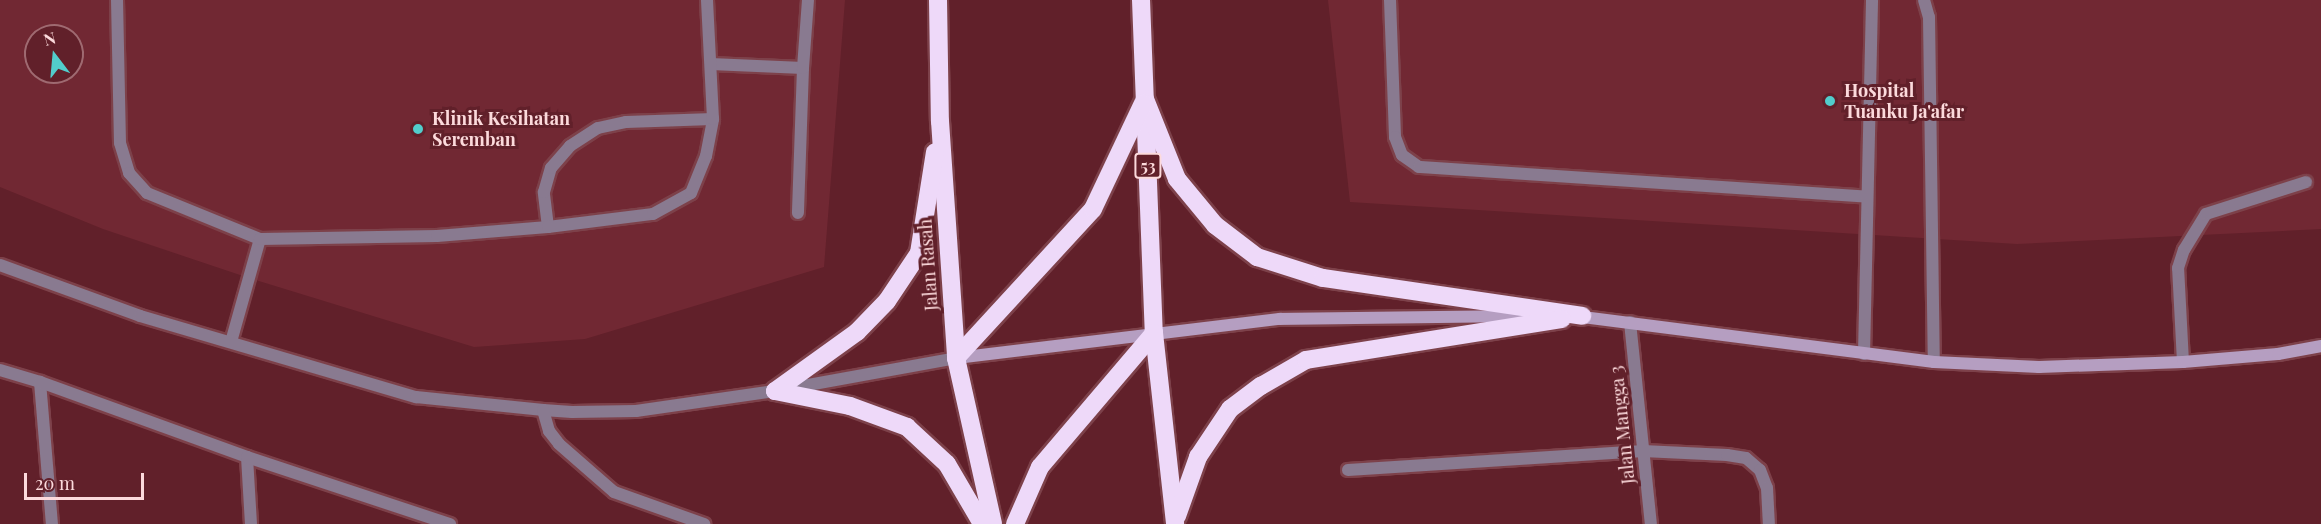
<!DOCTYPE html>
<html>
<head>
<meta charset="utf-8">
<style>
  body { margin:0 }
  #map { position:relative; width:2321px; height:524px; overflow:hidden; background:#61202a; font-family:"Playfair Display",serif }
  div>[style] { position:absolute }
  .built>* { inset:0; background:#712833 }
  .roads { filter:drop-shadow(2px 0 #7d414a) drop-shadow(-2px 0 #7d414a) drop-shadow(0 2px #7d414a) drop-shadow(0 -2px #7d414a) }
  .lane>* { height:12px; margin:-6px; padding:0 6px; transform-origin:6px; border-radius:6px; background:#897a90 }
  .street>* { height:12px; margin:-6px; padding:0 6px; transform-origin:6px; border-radius:6px; background:#897a90 }
  .secondary>* { height:12px; margin:-6px; padding:0 6px; transform-origin:6px; border-radius:6px; background:#b59ec1 }
  .highway>* { height:18px; margin:-9px; padding:0 9px; transform-origin:9px; border-radius:9px; background:#eed9f9 }
  .dots>* { width:16px; height:16px; translate:-50% -50%; box-sizing:border-box; border:3px solid #61202a; border-radius:50% }
  span { translate:-50% -50%; white-space:nowrap; text-align:center; line-height:1.15; -webkit-text-stroke:6px #61202a; paint-order:stroke }
  .shield-label span { padding:2px 4px; background:#61202a; border:2px solid; border-radius:4px; -webkit-text-stroke-width:0 }
  .shield-label { font-size:16px; color:#fcdadc; font-weight:700 }
  .poi-label { font-size:18px; color:#fcdadc; font-weight:700 }
  .left { translate:0 -50%; text-align:left }
  .street-label { font-size:18px; color:#fcdadc }
  .north { position:absolute; left:24px; top:24px; width:60px; height:60px; box-sizing:border-box; background:#61202a; border:2px solid #9f6a71; border-radius:50%; rotate:344deg; font-size:16px; font-weight:700; line-height:24px; text-align:center; color:#fcdadc }
  .north::after { content:''; display:block; margin:auto; width:21px; height:27px; background:#52cdcc; clip-path:polygon(50% 0,100% 100%,50% 72%,0 100%) }
  .scale { position:absolute; left:24px; top:473px; width:120px; height:27px; box-sizing:border-box; border:3px solid #fcdadc; border-top:0; padding-left:8px; font-size:18px; line-height:21px; white-space:nowrap; color:#fcdadc; -webkit-text-stroke:4px #61202a; paint-order:stroke }
</style>
</head>
<body>
<div id="map">
  <div class="built">
    <div style="clip-path:polygon(evenodd,0 0,845px 0,824px 267px,585px 339px,474px 347px,249px 278px,103px 229px,0 187px,0 0,36px 36px,72px 36px,72px 72px,36px 72px,36px 36px)"></div>
    <div style="clip-path:polygon(1328px 0,2321px 0,2321px 229px,2017px 244px,1350px 202px)"></div>
  </div>
  <div class="roads">
    <div class="lane">
      <div style="left:117px;top:0;width:143px;rotate:88.8deg"></div>
      <div style="left:120px;top:143px;width:31px;rotate:73deg"></div>
      <div style="left:129px;top:173px;width:27px;rotate:48deg"></div>
      <div style="left:147px;top:193px;width:122px;rotate:22.2deg"></div>
      <div style="left:1390px;top:0;width:137px;rotate:87.9deg"></div>
      <div style="left:1395px;top:137px;width:19px;rotate:69deg"></div>
      <div style="left:1402px;top:155px;width:21px;rotate:35deg"></div>
      <div style="left:1419px;top:167px;width:448px;rotate:3.8deg"></div>
      <div style="left:1924px;top:0;width:18px;rotate:74deg"></div>
      <div style="left:1929px;top:17px;width:345px;rotate:89.2deg"></div>
      <div style="left:711px;top:64px;width:92px;rotate:2.5deg"></div>
      <div style="left:803px;top:68px;width:145px;rotate:92deg"></div>
      <div style="left:803px;top:68px;width:68px;rotate:-85.8deg"></div>
      <div style="left:548px;top:227px;width:35px;rotate:-97deg"></div>
      <div style="left:544px;top:192px;width:25px;rotate:-74deg"></div>
      <div style="left:551px;top:168px;width:29px;rotate:-49deg"></div>
      <div style="left:570px;top:146px;width:33px;rotate:-33deg"></div>
      <div style="left:598px;top:128px;width:29px;rotate:-12deg"></div>
      <div style="left:626px;top:122px;width:87px;rotate:-2deg"></div>
      <div style="left:231px;top:342px;width:107px;rotate:-74.3deg"></div>
      <div style="left:260px;top:239px;width:177px;rotate:-1deg"></div>
      <div style="left:437px;top:236px;width:111px;rotate:-4.6deg"></div>
      <div style="left:548px;top:227px;width:106px;rotate:-7.1deg"></div>
      <div style="left:653px;top:214px;width:43px;rotate:-28.9deg"></div>
      <div style="left:691px;top:193px;width:40px;rotate:-68deg"></div>
      <div style="left:706px;top:156px;width:38px;rotate:-79deg"></div>
      <div style="left:713px;top:119px;width:119px;rotate:-92.9deg"></div>
      <div style="left:1864px;top:354px;width:354px;rotate:-88.7deg"></div>
      <div style="left:2183px;top:362px;width:94px;rotate:-93deg"></div>
      <div style="left:2178px;top:268px;width:19px;rotate:-72deg"></div>
      <div style="left:2184px;top:250px;width:42px;rotate:-58.6deg"></div>
      <div style="left:2206px;top:214px;width:105px;rotate:-17.7deg"></div>
      <div style="left:40px;top:382px;width:143px;rotate:85.2deg"></div>
      <div style="left:1348px;top:470px;width:296px;rotate:-3.7deg"></div>
      <div style="left:1643px;top:451px;width:84px;rotate:2.7deg"></div>
      <div style="left:1727px;top:455px;width:19px;rotate:9deg"></div>
      <div style="left:1746px;top:458px;width:18px;rotate:41deg"></div>
      <div style="left:1760px;top:470px;width:19px;rotate:69deg"></div>
      <div style="left:1767px;top:488px;width:36px;rotate:87deg"></div>
    </div>
    <div class="street">
      <div style="left:0;top:265px;width:149px;rotate:20deg"></div>
      <div style="left:140px;top:316px;width:288px;rotate:16.4deg"></div>
      <div style="left:416px;top:397px;width:128px;rotate:5.8deg"></div>
      <div style="left:543px;top:410px;width:29px;rotate:4deg"></div>
      <div style="left:572px;top:412px;width:64px;rotate:-0.9deg"></div>
      <div style="left:636px;top:411px;width:140px;rotate:-8.2deg"></div>
      <div style="left:775px;top:391px;width:184px;rotate:-10.3deg"></div>
      <div style="left:1630px;top:322px;width:203px;rotate:84.1deg"></div>
      <div style="left:0;top:370px;width:42px;rotate:16.7deg"></div>
      <div style="left:40px;top:382px;width:220px;rotate:19.9deg"></div>
      <div style="left:247px;top:457px;width:67px;rotate:86.6deg"></div>
      <div style="left:543px;top:410px;width:22px;rotate:74deg"></div>
      <div style="left:549px;top:431px;width:16px;rotate:52deg"></div>
      <div style="left:559px;top:444px;width:73px;rotate:41.1deg"></div>
      <div style="left:614px;top:492px;width:96px;rotate:19.6deg"></div>
      <div style="left:247px;top:457px;width:214px;rotate:18.3deg"></div>
    </div>
    <div class="secondary">
      <div style="left:1575px;top:316px;width:362px;rotate:7.3deg"></div>
      <div style="left:1934px;top:362px;width:105px;rotate:2.7deg"></div>
      <div style="left:2039px;top:367px;width:144px;rotate:-2deg"></div>
      <div style="left:2183px;top:362px;width:95px;rotate:-4.8deg"></div>
      <div style="left:2278px;top:354px;width:44px;rotate:-10.5deg"></div>
      <div style="left:956px;top:358px;width:326px;rotate:-6.9deg"></div>
      <div style="left:1280px;top:319px;width:254px;rotate:-0.7deg"></div>
    </div>
    <div class="highway">
      <div style="left:938px;top:0;width:121px;rotate:89.1deg"></div>
      <div style="left:940px;top:121px;width:238px;rotate:86.1deg"></div>
      <div style="left:956px;top:358px;width:170px;rotate:77.4deg"></div>
      <div style="left:1141px;top:0;width:333px;rotate:87.8deg"></div>
      <div style="left:1154px;top:333px;width:192px;rotate:83.7deg"></div>
      <div style="left:1145px;top:99px;width:86px;rotate:68.2deg"></div>
      <div style="left:1177px;top:179px;width:60px;rotate:50.4deg"></div>
      <div style="left:1215px;top:225px;width:53px;rotate:37.3deg"></div>
      <div style="left:1257px;top:257px;width:69px;rotate:17.7deg"></div>
      <div style="left:1323px;top:278px;width:262px;rotate:8.3deg"></div>
      <div style="left:956px;top:358px;width:202px;rotate:-47.4deg"></div>
      <div style="left:1093px;top:209px;width:117px;rotate:-64.7deg"></div>
      <div style="left:775px;top:391px;width:101px;rotate:-35.7deg"></div>
      <div style="left:857px;top:332px;width:43px;rotate:-45.9deg"></div>
      <div style="left:887px;top:301px;width:58px;rotate:-56.3deg"></div>
      <div style="left:919px;top:253px;width:102px;rotate:-81deg"></div>
      <div style="left:775px;top:391px;width:76px;rotate:11.3deg"></div>
      <div style="left:850px;top:406px;width:61px;rotate:20.2deg"></div>
      <div style="left:907px;top:427px;width:54px;rotate:42.8deg"></div>
      <div style="left:947px;top:464px;width:69px;rotate:59.7deg"></div>
      <div style="left:1177px;top:516px;width:63px;rotate:-70.4deg"></div>
      <div style="left:1198px;top:457px;width:58px;rotate:-56.3deg"></div>
      <div style="left:1230px;top:409px;width:39px;rotate:-37deg"></div>
      <div style="left:1261px;top:386px;width:52px;rotate:-30deg"></div>
      <div style="left:1306px;top:360px;width:259px;rotate:-9.1deg"></div>
      <div style="left:1015px;top:524px;width:62px;rotate:-66.3deg"></div>
      <div style="left:1040px;top:467px;width:176px;rotate:-49.6deg"></div>
    </div>
  </div>
  <div class="dots">
    <div style="left:1830px;top:101px;background:#52cdcc"></div>
    <div style="left:418px;top:129px;background:#52cdcc"></div>
  </div>
  <div class="shield-label">
    <span style="left:1148px;top:166px">53</span>
  </div>
  <div class="poi-label">
    <span class="left" style="left:1844px;top:101px">Hospital<br>Tuanku Ja'afar</span>
    <span class="left" style="left:432px;top:129px">Klinik Kesihatan<br>Seremban</span>
  </div>
  <div class="street-label">
    <span style="left:928px;top:265px;rotate:-94deg">Jalan Rasah</span>
    <span style="left:1622px;top:425px;rotate:-96deg">Jalan Mangga 3</span>
  </div>
  <div class="north">N</div>
  <div class="scale">20 m</div>
</div>
</body>
</html>
